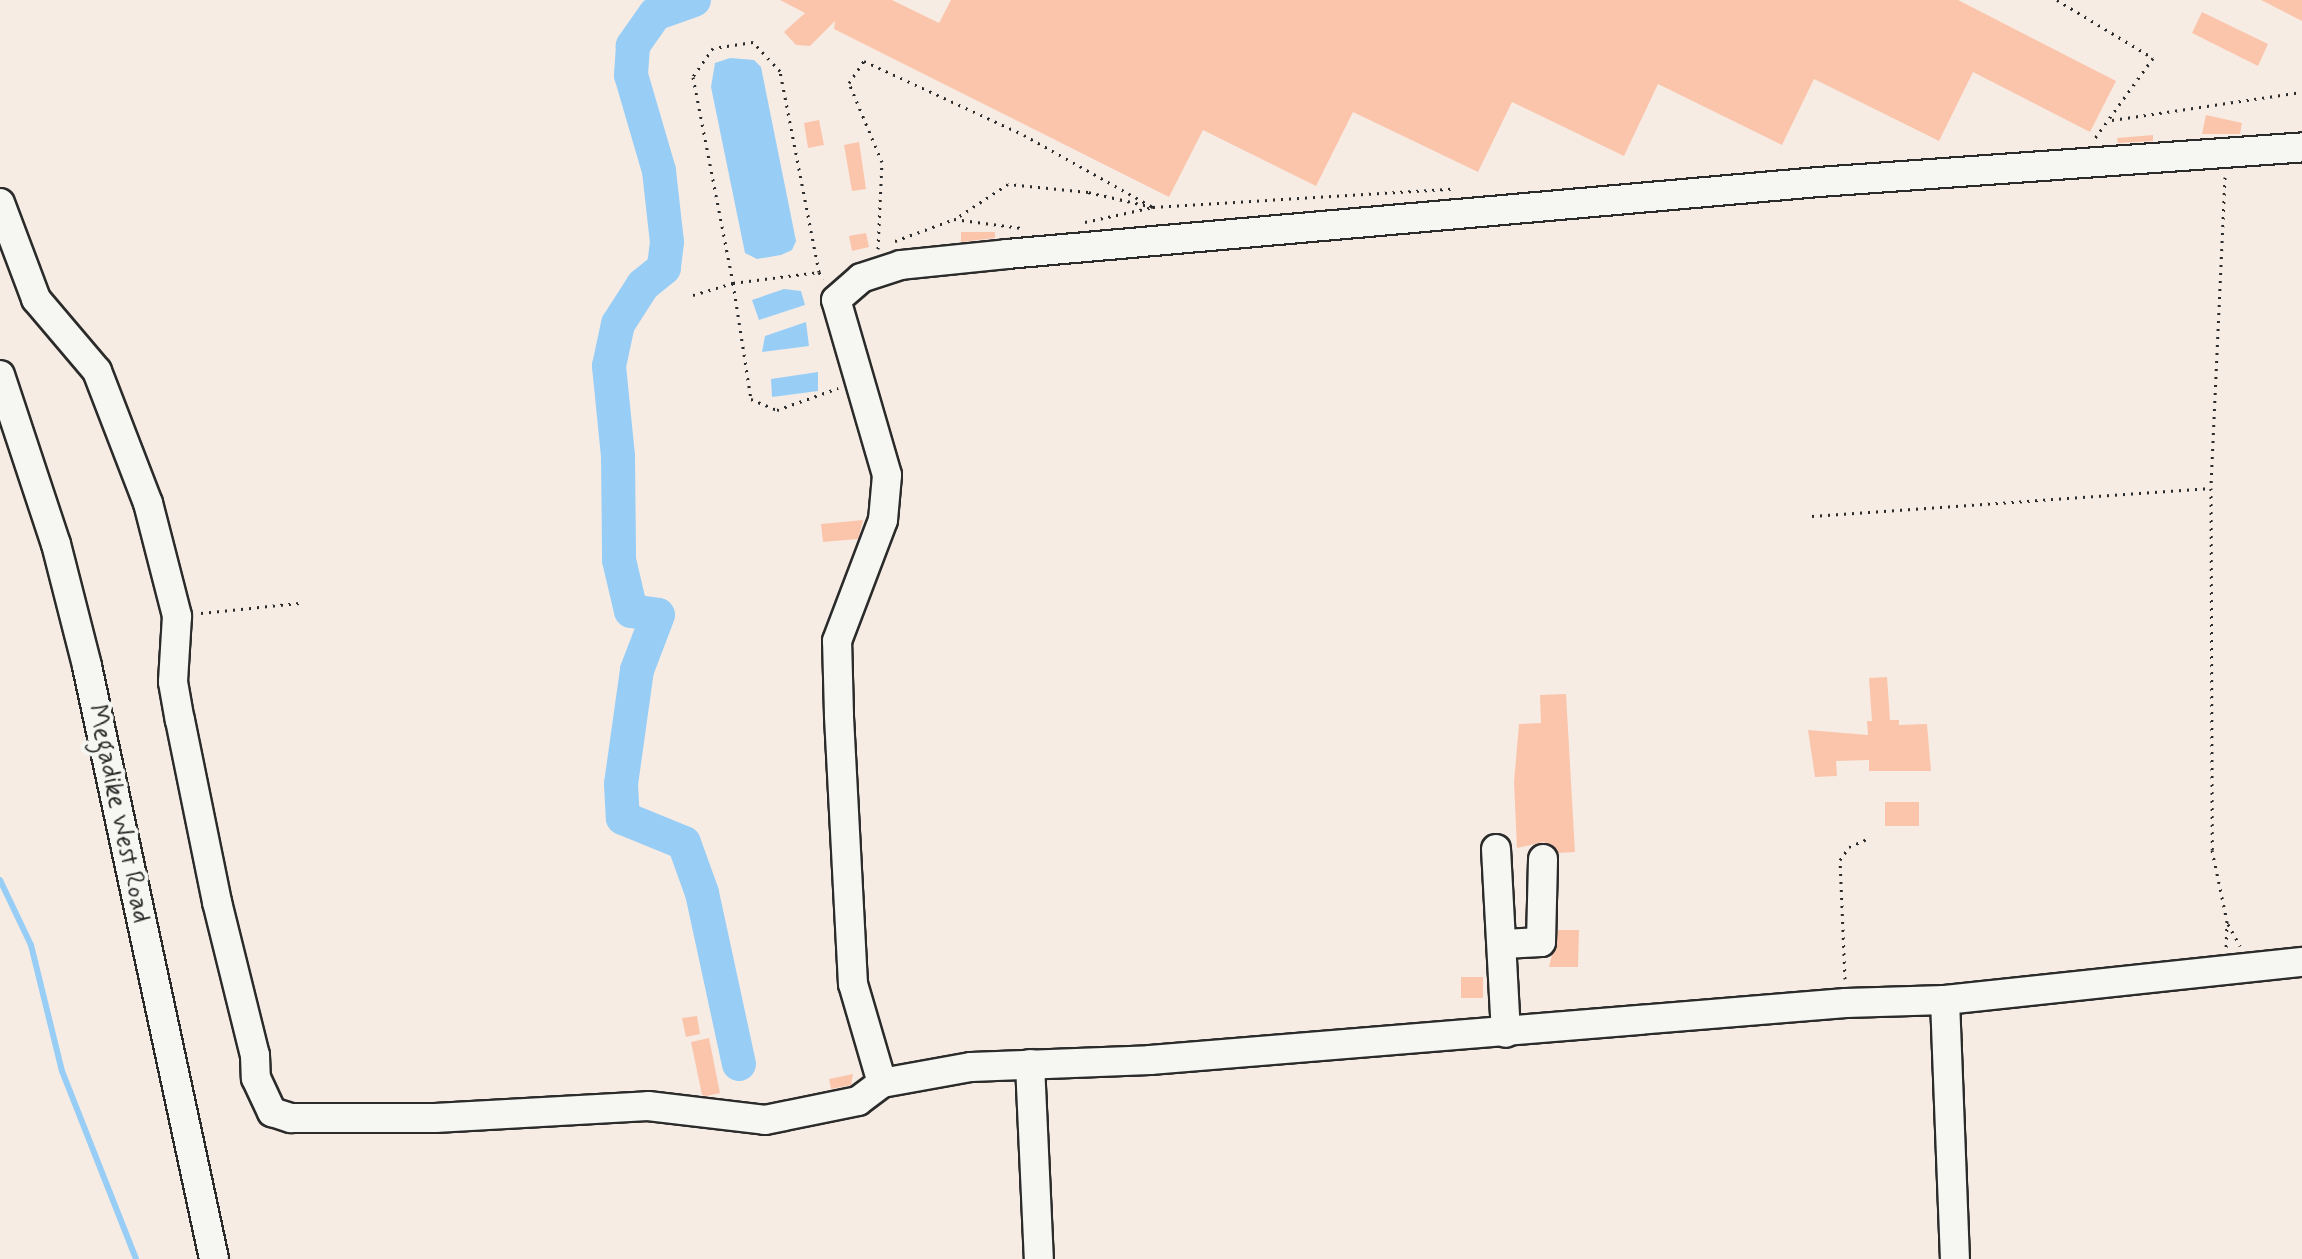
<!DOCTYPE html>
<html>
<head>
<meta charset="utf-8">
<style>
  body { margin:0 }
  #map { position:relative; width:2302px; height:1259px; overflow:hidden; background:#f7ece4; font-family:Mynerve,sans-serif }
  div>[style] { position:absolute }
  .water>* { inset:0; background:#98cef6 }
  .stream>* { height:6px; margin:-3px; padding:0 3px; transform-origin:3px; border-radius:3px; background:#98cef6 }
  .river>* { height:34px; margin:-17px; padding:0 17px; transform-origin:17px; border-radius:17px; background:#98cef6 }
  .building>* { inset:0; background:#fbc5ac }
  .path>* { height:3px; margin-top:-1.5px; transform-origin:0; background:repeating-linear-gradient(90deg,#2b2b2b 0 2px,transparent 0 8px) }
  .roads { filter:drop-shadow(2px 0 #2b2b2b) drop-shadow(-2px 0 #2b2b2b) drop-shadow(0 2px #2b2b2b) drop-shadow(0 -2px #2b2b2b) }
  .minor>* { height:28px; margin:-14px; padding:0 14px; transform-origin:14px; border-radius:14px; background:#f6f6f2 }
  span { translate:-50% -50%; white-space:nowrap; text-align:center; line-height:1.15; -webkit-text-stroke:8px #f6f6f2; paint-order:stroke }
  .street-label { font-size:26px; color:#2b2b2b }
</style>
</head>
<body>
<div id="map">
  <div class="water">
    <div style="clip-path:polygon(730px 58px,754px 60px,761px 67px,796px 241px,792px 250px,781px 255px,757px 259px,745px 253px,711px 87px,715px 63px)"></div>
    <div style="clip-path:polygon(784px 289px,801px 291px,805px 305px,759px 320px,752px 300px)"></div>
    <div style="clip-path:polygon(806px 322px,809px 346px,762px 352px,765px 336px)"></div>
    <div style="clip-path:polygon(818px 372px,818px 391px,772px 397px,771px 379px)"></div>
  </div>
  <div class="stream">
    <div style="left:0;top:880px;width:72px;rotate:64.5deg"></div>
    <div style="left:31px;top:945px;width:130px;rotate:76.2deg"></div>
    <div style="left:62px;top:1071px;width:202px;rotate:68.5deg"></div>
  </div>
  <div class="river">
    <div style="left:694px;top:0;width:41px;rotate:160.3deg"></div>
    <div style="left:655px;top:14px;width:39px;rotate:125deg"></div>
    <div style="left:633px;top:46px;width:29px;rotate:94deg"></div>
    <div style="left:631px;top:75px;width:100px;rotate:73.7deg"></div>
    <div style="left:659px;top:171px;width:71px;rotate:83.6deg"></div>
    <div style="left:667px;top:242px;width:26px;rotate:97deg"></div>
    <div style="left:664px;top:268px;width:27px;rotate:141deg"></div>
    <div style="left:643px;top:285px;width:46px;rotate:122.7deg"></div>
    <div style="left:618px;top:324px;width:43px;rotate:102.1deg"></div>
    <div style="left:609px;top:366px;width:90px;rotate:84.3deg"></div>
    <div style="left:618px;top:456px;width:104px;rotate:89.4deg"></div>
    <div style="left:619px;top:560px;width:52px;rotate:76.8deg"></div>
    <div style="left:631px;top:611px;width:27px;rotate:8deg"></div>
    <div style="left:658px;top:615px;width:59px;rotate:110.9deg"></div>
    <div style="left:637px;top:670px;width:115px;rotate:98deg"></div>
    <div style="left:621px;top:784px;width:34px;rotate:87deg"></div>
    <div style="left:623px;top:818px;width:66px;rotate:22.3deg"></div>
    <div style="left:684px;top:843px;width:53px;rotate:70.2deg"></div>
    <div style="left:702px;top:893px;width:175px;rotate:77.8deg"></div>
  </div>
  <div class="building">
    <div style="clip-path:polygon(780px 0,892px 0,939px 23px,951px 0,1958px 0,2116px 81px,2090px 132px,1973px 72px,1939px 141px,1814px 79px,1782px 145px,1658px 84px,1624px 156px,1512px 102px,1478px 172px,1353px 112px,1316px 186px,1203px 130px,1169px 197px,834px 29px,835px 21px,810px 46px,796px 45px,784px 32px,805px 13px)"></div>
    <div style="clip-path:polygon(2261px 0,2302px 0,2302px 21px)"></div>
    <div style="clip-path:polygon(2202px 12px,2268px 44px,2258px 66px,2192px 33px)"></div>
    <div style="clip-path:polygon(2206px 115px,2242px 123px,2240px 134px,2202px 134px)"></div>
    <div style="clip-path:polygon(819px 120px,824px 145px,808px 148px,804px 123px)"></div>
    <div style="clip-path:polygon(2153px 135px,2153px 141px,2118px 143px,2117px 138px)"></div>
    <div style="clip-path:polygon(859px 142px,866px 189px,852px 191px,844px 145px)"></div>
    <div style="clip-path:polygon(961px 232px,995px 232px,995px 238px,961px 242px)"></div>
    <div style="clip-path:polygon(866px 233px,869px 247px,852px 251px,849px 236px)"></div>
    <div style="clip-path:polygon(863px 520px,858px 539px,823px 542px,821px 524px)"></div>
    <div style="clip-path:polygon(1887px 677px,1890px 720px,1899px 720px,1899px 725px,1927px 724px,1931px 771px,1869px 771px,1869px 760px,1836px 761px,1837px 776px,1815px 777px,1808px 730px,1868px 735px,1867px 721px,1872px 721px,1869px 678px)"></div>
    <div style="clip-path:polygon(1566px 694px,1575px 852px,1558px 853px,1544px 842px,1517px 848px,1514px 782px,1519px 724px,1541px 723px,1540px 695px)"></div>
    <div style="clip-path:polygon(1885px 802px,1919px 802px,1919px 826px,1885px 826px)"></div>
    <div style="clip-path:polygon(1558px 930px,1579px 930px,1578px 967px,1549px 967px)"></div>
    <div style="clip-path:polygon(1461px 977px,1483px 977px,1483px 998px,1461px 998px)"></div>
    <div style="clip-path:polygon(697px 1016px,700px 1034px,686px 1037px,682px 1018px)"></div>
    <div style="clip-path:polygon(709px 1038px,720px 1093px,707px 1096px,702px 1095px,691px 1042px)"></div>
    <div style="clip-path:polygon(853px 1074px,851px 1085px,831px 1089px,829px 1079px)"></div>
  </div>
  <div class="path">
    <div style="left:2057px;top:0;width:112px;rotate:31.1deg"></div>
    <div style="left:2153px;top:58px;width:99px;rotate:125.9deg"></div>
    <div style="left:2112px;top:120px;width:192px;rotate:-8.4deg"></div>
    <div style="left:2225px;top:177px;width:311px;rotate:92.6deg"></div>
    <div style="left:2211px;top:488px;width:362px;rotate:89.8deg"></div>
    <div style="left:2212px;top:850px;width:73px;rotate:78.1deg"></div>
    <div style="left:2227px;top:921px;width:27px;rotate:92deg"></div>
    <div style="left:1085px;top:222px;width:70px;rotate:-12.4deg"></div>
    <div style="left:1153px;top:207px;width:299px;rotate:-3.5deg"></div>
    <div style="left:895px;top:241px;width:63px;rotate:-20.4deg"></div>
    <div style="left:954px;top:219px;width:69px;rotate:7.5deg"></div>
    <div style="left:878px;top:249px;width:87px;rotate:-87.4deg"></div>
    <div style="left:882px;top:162px;width:86px;rotate:-112.7deg"></div>
    <div style="left:849px;top:83px;width:27px;rotate:-56deg"></div>
    <div style="left:864px;top:61px;width:176px;rotate:24.8deg"></div>
    <div style="left:1024px;top:135px;width:148px;rotate:29.2deg"></div>
    <div style="left:1153px;top:207px;width:67px;rotate:-167deg"></div>
    <div style="left:1088px;top:192px;width:80px;rotate:-174.3deg"></div>
    <div style="left:1008px;top:184px;width:64px;rotate:146.6deg"></div>
    <div style="left:819px;top:272px;width:205px;rotate:-101deg"></div>
    <div style="left:780px;top:71px;width:40px;rotate:-133deg"></div>
    <div style="left:753px;top:42px;width:40px;rotate:171.5deg"></div>
    <div style="left:713px;top:48px;width:35px;rotate:125deg"></div>
    <div style="left:693px;top:77px;width:210px;rotate:79deg"></div>
    <div style="left:733px;top:283px;width:87px;rotate:-7.3deg"></div>
    <div style="left:819px;top:272px;width:8px;rotate:60deg"></div>
    <div style="left:693px;top:295px;width:42px;rotate:-16.7deg"></div>
    <div style="left:733px;top:283px;width:117px;rotate:81.2deg"></div>
    <div style="left:751px;top:399px;width:28px;rotate:23deg"></div>
    <div style="left:777px;top:410px;width:65px;rotate:-19.8deg"></div>
    <div style="left:1812px;top:516px;width:400px;rotate:-4deg"></div>
    <div style="left:201px;top:613px;width:99px;rotate:-5.8deg"></div>
    <div style="left:2228px;top:924px;width:25px;rotate:61deg"></div>
    <div style="left:1845px;top:979px;width:119px;rotate:-92.4deg"></div>
    <div style="left:1840px;top:860px;width:16px;rotate:-55deg"></div>
    <div style="left:1849px;top:847px;width:20px;rotate:-24deg"></div>
  </div>
  <div class="roads">
    <div class="minor">
      <div style="left:0;top:203px;width:103px;rotate:69.4deg"></div>
      <div style="left:36px;top:299px;width:94px;rotate:49.7deg"></div>
      <div style="left:97px;top:371px;width:142px;rotate:68.9deg"></div>
      <div style="left:148px;top:503px;width:117px;rotate:75.6deg"></div>
      <div style="left:177px;top:616px;width:66px;rotate:93.5deg"></div>
      <div style="left:173px;top:682px;width:39px;rotate:80deg"></div>
      <div style="left:180px;top:720px;width:186px;rotate:78.5deg"></div>
      <div style="left:217px;top:902px;width:158px;rotate:76.1deg"></div>
      <div style="left:255px;top:1055px;width:23px;rotate:88deg"></div>
      <div style="left:256px;top:1078px;width:38px;rotate:65deg"></div>
      <div style="left:272px;top:1112px;width:20px;rotate:18deg"></div>
      <div style="left:291px;top:1118px;width:144px"></div>
      <div style="left:435px;top:1118px;width:213px;rotate:-3.2deg"></div>
      <div style="left:648px;top:1106px;width:118px;rotate:6.8deg"></div>
      <div style="left:765px;top:1120px;width:95px;rotate:-11.5deg"></div>
      <div style="left:858px;top:1101px;width:30px;rotate:-37deg"></div>
      <div style="left:882px;top:1083px;width:90px;rotate:-10.2deg"></div>
      <div style="left:971px;top:1067px;width:179px;rotate:-2.2deg"></div>
      <div style="left:1150px;top:1060px;width:698px;rotate:-4.68deg"></div>
      <div style="left:1846px;top:1003px;width:99px;rotate:-1.7deg"></div>
      <div style="left:1945px;top:1000px;width:359px;rotate:-6.1deg"></div>
      <div style="left:0;top:375px;width:178px;rotate:71.7deg"></div>
      <div style="left:56px;top:544px;width:126px;rotate:75.7deg"></div>
      <div style="left:87px;top:666px;width:606px;rotate:77.91deg"></div>
      <div style="left:1496px;top:849px;width:184px;rotate:86.9deg"></div>
      <div style="left:1504px;top:944px;width:37px;rotate:-3deg"></div>
      <div style="left:1541px;top:942px;width:83px;rotate:-88.6deg"></div>
      <div style="left:1945px;top:1000px;width:259px;rotate:87.8deg"></div>
      <div style="left:1030px;top:1064px;width:195px;rotate:87.4deg"></div>
      <div style="left:882px;top:1083px;width:103px;rotate:-106.3deg"></div>
      <div style="left:853px;top:984px;width:269px;rotate:-93deg"></div>
      <div style="left:839px;top:715px;width:74px;rotate:-91.5deg"></div>
      <div style="left:837px;top:641px;width:129px;rotate:-69.2deg"></div>
      <div style="left:883px;top:520px;width:45px;rotate:-84.9deg"></div>
      <div style="left:887px;top:475px;width:182px;rotate:-106.2deg"></div>
      <div style="left:836px;top:300px;width:33px;rotate:-41deg"></div>
      <div style="left:861px;top:278px;width:42px;rotate:-18deg"></div>
      <div style="left:901px;top:265px;width:107px;rotate:-5.9deg"></div>
      <div style="left:1007px;top:254px;width:815px;rotate:-5.07deg"></div>
      <div style="left:1819px;top:182px;width:484px;rotate:-4.1deg"></div>
    </div>
  </div>
  <div class="street-label">
    <span style="left:118px;top:814px;rotate:78deg">Megadike West Road</span>
  </div>
</div>
</body>
</html>
